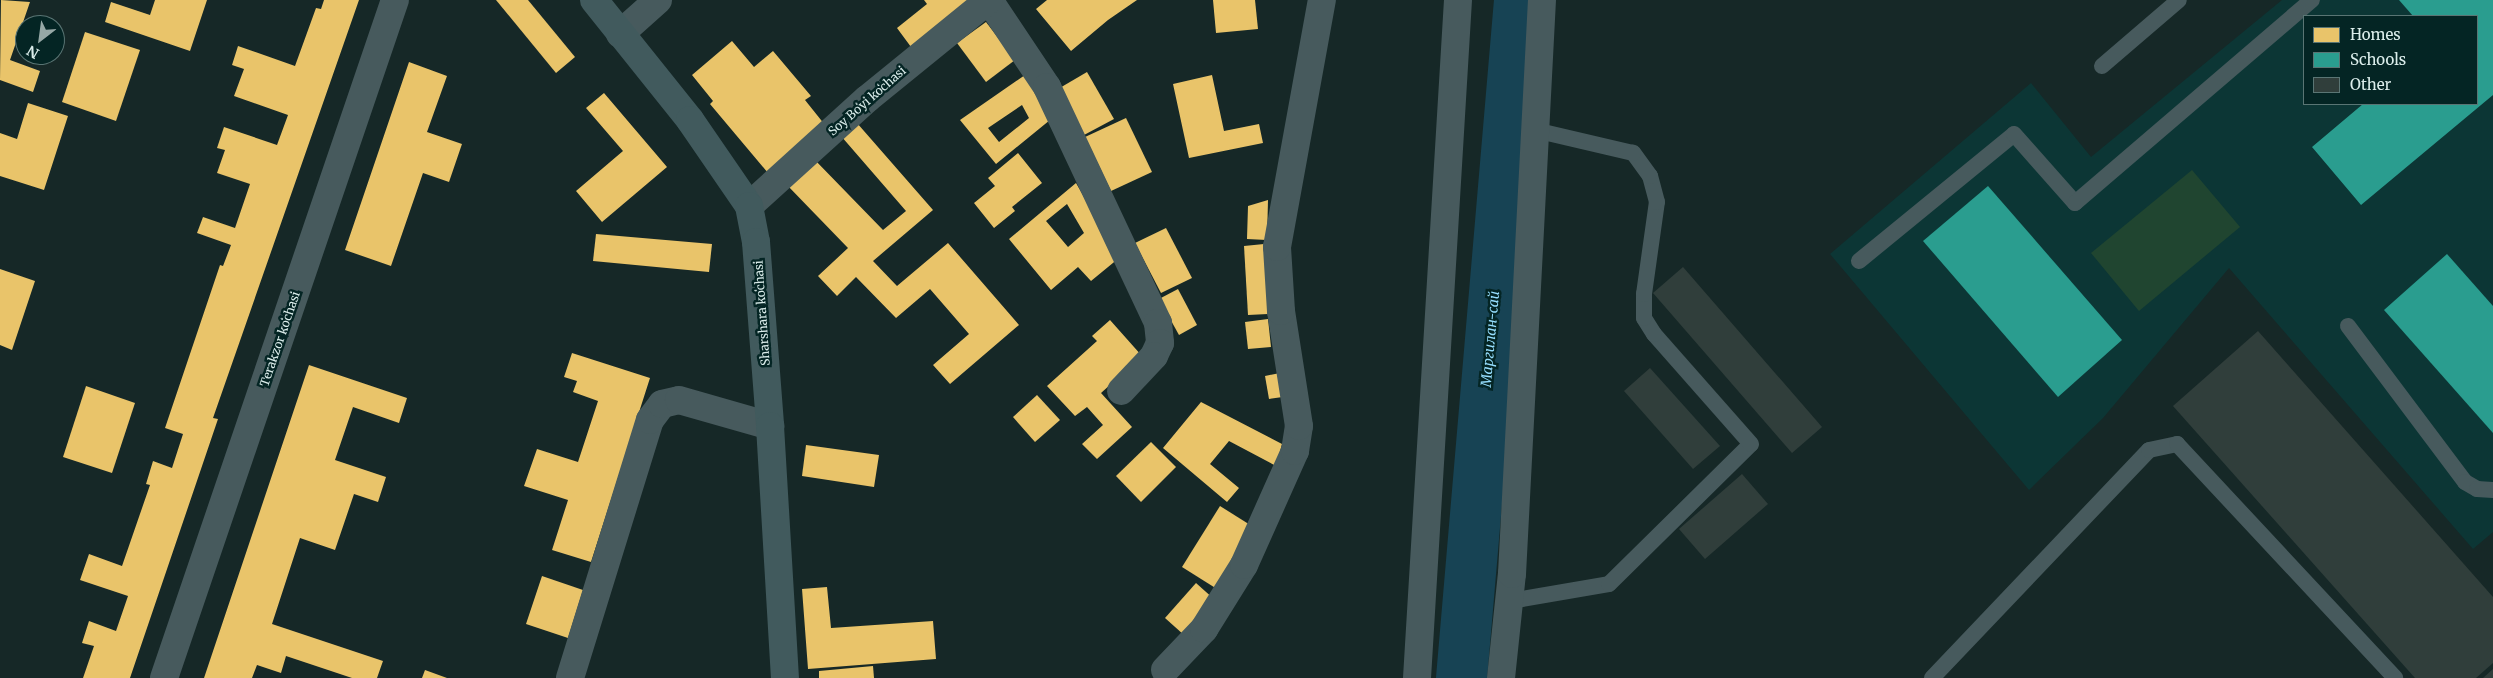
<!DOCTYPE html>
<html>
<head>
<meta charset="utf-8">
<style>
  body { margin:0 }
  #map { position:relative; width:2493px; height:678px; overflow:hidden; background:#162827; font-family:Merriweather,serif }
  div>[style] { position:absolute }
  .built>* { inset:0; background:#0c3635 }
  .green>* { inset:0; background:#204530 }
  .homes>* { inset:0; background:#e9c46a }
  .schools>* { inset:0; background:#2a9d8f }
  .river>* { height:51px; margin:-25.5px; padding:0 25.5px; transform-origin:25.5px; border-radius:25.5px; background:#174354 }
  .building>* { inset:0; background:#303e3b }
  .lane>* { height:16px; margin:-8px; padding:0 8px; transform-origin:8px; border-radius:8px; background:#475a5d }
  .street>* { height:28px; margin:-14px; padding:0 14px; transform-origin:14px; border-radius:14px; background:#475a5d }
  .secondary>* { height:28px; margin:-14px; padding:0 14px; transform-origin:14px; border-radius:14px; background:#415a5d }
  span { translate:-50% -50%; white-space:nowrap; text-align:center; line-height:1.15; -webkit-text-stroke:5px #042524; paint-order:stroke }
  .street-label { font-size:12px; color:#dbedeb }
  .water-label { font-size:14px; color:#95ddfd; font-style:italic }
  .legend { position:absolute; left:2303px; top:15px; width:175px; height:90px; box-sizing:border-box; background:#042524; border:1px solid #5a7574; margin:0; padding:6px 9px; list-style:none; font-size:15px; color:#dbedeb }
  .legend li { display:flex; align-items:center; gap:10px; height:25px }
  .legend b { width:25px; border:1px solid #5a7574 }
  .north { position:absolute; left:15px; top:15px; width:50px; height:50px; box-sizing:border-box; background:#042524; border:1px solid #5a7574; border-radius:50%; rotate:210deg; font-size:14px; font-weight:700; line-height:20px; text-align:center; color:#dbedeb }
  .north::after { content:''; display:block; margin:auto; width:18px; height:22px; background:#96a8a6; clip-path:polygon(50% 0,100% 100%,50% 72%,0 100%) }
</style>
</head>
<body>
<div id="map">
  <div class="built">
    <div style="clip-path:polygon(evenodd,2282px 0,2493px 0,2493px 532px,2473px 549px,2229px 268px,2103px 418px,2029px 490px,1830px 254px,2031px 83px,2091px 157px,2282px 0,2304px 16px,2477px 16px,2477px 104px,2304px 104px,2304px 16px)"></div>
  </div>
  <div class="green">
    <div style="clip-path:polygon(2192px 170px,2240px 227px,2139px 311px,2091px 253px)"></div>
  </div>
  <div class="homes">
    <div style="clip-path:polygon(1px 0,30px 2px,10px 60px,40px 71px,33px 92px,0 80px)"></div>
    <div style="clip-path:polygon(155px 0,207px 0,190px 51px,105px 22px,111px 2px,150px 15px)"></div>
    <div style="clip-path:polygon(324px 0,359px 0,213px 418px,218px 419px,130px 678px,83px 678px,94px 646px,82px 643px,89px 621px,116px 631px,128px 596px,80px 580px,89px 554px,122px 566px,150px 485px,146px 484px,153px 461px,172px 468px,183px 434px,165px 428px,220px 265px,223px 266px,231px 245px,197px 233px,203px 217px,235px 228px,250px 184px,217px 173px,225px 150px,217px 148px,224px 127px,277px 145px,288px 115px,234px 96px,244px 69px,232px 65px,238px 46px,295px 66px,316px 8px,321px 9px)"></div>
    <div style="clip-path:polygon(496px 0,528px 0,575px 57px,556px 73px)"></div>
    <div style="clip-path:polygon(924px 0,970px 0,911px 47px,897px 28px,927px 4px)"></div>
    <div style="clip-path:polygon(1047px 0,1137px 0,1108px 20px,1071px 51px,1036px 9px)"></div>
    <div style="clip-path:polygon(1213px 0,1255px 0,1258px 29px,1216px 33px)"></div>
    <div style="clip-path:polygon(986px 22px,1015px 60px,986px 82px,957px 43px)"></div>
    <div style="clip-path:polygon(85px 32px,140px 50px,116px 121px,62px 102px)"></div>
    <div style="clip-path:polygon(732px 41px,754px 67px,773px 51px,811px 96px,805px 100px,825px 125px,768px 173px,710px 104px,713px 101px,692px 75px)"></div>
    <div style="clip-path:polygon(409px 62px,447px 76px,427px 132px,462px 144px,449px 182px,423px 173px,391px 266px,345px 250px)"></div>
    <div style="clip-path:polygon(1087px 72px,1114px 119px,1084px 135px,1058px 89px)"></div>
    <div style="clip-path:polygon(evenodd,1025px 75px,1050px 120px,996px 164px,960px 120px,1025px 75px,1022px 105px,1029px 118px,999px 142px,988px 128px,1022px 105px)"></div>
    <div style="clip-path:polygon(1212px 75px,1224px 131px,1259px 124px,1263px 143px,1189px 158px,1173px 84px)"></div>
    <div style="clip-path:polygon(604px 93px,667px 167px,602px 222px,576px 191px,623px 151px,586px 108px)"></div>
    <div style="clip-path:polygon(28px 103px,68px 116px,44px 190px,0 176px,0 133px,17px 139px)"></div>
    <div style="clip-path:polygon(1126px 118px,1152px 172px,1111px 191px,1085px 137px)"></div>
    <div style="clip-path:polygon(857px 123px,933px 210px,873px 261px,897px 286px,948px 243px,1019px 325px,950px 384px,933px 365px,969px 334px,930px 289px,896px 318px,856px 277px,837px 296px,818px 276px,848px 248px,786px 184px,813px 158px,883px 230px,906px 211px,841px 136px)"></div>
    <div style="clip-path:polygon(1018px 153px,1042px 183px,1012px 207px,1015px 211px,994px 228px,974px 203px,995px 186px,988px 178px)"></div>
    <div style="clip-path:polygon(evenodd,1076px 183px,1119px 258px,1091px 281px,1078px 267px,1051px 290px,1009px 239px,1076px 183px,1067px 204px,1084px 233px,1068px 247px,1046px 221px,1067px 204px)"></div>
    <div style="clip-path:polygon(1268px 200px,1267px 240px,1247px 239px,1248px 206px)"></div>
    <div style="clip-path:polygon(1166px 228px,1192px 278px,1161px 293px,1135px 243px)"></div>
    <div style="clip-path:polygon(596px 234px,712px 244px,709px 272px,593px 261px)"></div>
    <div style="clip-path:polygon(1264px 244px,1268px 314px,1248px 315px,1244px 246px)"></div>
    <div style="clip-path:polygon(0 269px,35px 281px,12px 350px,0 345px)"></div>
    <div style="clip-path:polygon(1178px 289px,1197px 325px,1179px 335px,1159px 299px)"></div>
    <div style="clip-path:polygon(1268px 319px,1271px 347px,1248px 349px,1245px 322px)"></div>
    <div style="clip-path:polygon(1110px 320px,1142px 356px,1101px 393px,1132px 427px,1097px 459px,1082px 444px,1103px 425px,1087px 407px,1075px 416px,1047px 386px,1097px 341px,1092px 336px)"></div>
    <div style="clip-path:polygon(572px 353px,650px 378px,591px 562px,552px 550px,568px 500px,524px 486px,537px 449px,578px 462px,598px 401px,573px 392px,577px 381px,564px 377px)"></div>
    <div style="clip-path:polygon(309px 365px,407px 398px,399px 423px,353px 407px,335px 460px,386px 477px,378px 502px,354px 494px,335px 550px,300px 538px,272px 624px,383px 661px,377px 678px,352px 678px,286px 656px,281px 673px,257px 665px,252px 678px,204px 678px)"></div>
    <div style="clip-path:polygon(1285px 372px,1290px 396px,1269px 399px,1265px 376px)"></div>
    <div style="clip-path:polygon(86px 386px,135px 403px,112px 473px,63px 457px)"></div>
    <div style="clip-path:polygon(1037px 395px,1060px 420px,1035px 442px,1013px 417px)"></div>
    <div style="clip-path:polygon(1201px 402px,1282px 444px,1276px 466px,1229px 441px,1210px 464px,1239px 488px,1227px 502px,1163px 448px)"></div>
    <div style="clip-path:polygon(1151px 442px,1176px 467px,1141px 502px,1116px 476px)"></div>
    <div style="clip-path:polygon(806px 445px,879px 455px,874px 487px,802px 476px)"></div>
    <div style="clip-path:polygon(1220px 506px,1255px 528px,1217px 589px,1182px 567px)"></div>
    <div style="clip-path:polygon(542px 576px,583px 590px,568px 638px,526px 624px)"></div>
    <div style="clip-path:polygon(1196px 583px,1215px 600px,1184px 635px,1165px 618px)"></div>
    <div style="clip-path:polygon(827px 587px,831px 628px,933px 621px,936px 659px,808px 669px,802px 589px)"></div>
    <div style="clip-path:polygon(873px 666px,874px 678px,819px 678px,819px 671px)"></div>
    <div style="clip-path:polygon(425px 670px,447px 678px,422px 678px)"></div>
  </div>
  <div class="schools">
    <div style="clip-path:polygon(2399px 0,2493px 0,2493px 95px,2361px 205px,2312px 147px,2363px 104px,2477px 104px,2477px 16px,2413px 16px)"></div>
    <div style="clip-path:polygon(1988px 186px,2122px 340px,2058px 397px,1923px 241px)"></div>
    <div style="clip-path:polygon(2447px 254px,2493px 306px,2493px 433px,2384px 310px)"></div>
  </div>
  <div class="river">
    <div style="left:1461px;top:678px;width:680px;rotate:-85.11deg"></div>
  </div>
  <div class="building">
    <div style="clip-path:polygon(1683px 267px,1822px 427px,1792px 453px,1653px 293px)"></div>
    <div style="clip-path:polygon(2258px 331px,2493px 597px,2493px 663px,2476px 678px,2415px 678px,2173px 406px)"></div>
    <div style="clip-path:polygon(1650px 368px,1720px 446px,1693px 469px,1624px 391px)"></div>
    <div style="clip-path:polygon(1742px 474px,1768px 504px,1705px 559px,1679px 529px)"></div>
    <div style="clip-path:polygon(2493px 669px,2493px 678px,2483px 678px)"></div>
  </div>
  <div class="lane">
    <div style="left:2102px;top:66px;width:101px;rotate:-40.6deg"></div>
    <div style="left:1859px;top:261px;width:200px;rotate:-39.3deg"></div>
    <div style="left:2014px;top:134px;width:92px;rotate:48.5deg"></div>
    <div style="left:2075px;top:203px;width:312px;rotate:-40.6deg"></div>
    <div style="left:2348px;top:326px;width:195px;rotate:53.1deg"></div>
    <div style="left:2465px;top:482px;width:14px;rotate:30deg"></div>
    <div style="left:2477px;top:489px;width:16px;rotate:4deg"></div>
    <div style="left:1510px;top:601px;width:100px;rotate:-9.7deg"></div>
    <div style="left:1609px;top:584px;width:199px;rotate:-44.6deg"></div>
    <div style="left:1751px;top:444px;width:147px;rotate:-131.4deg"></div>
    <div style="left:1654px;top:334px;width:19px;rotate:-122deg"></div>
    <div style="left:1644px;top:318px;width:24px;rotate:-90deg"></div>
    <div style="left:1644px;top:294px;width:93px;rotate:-82deg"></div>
    <div style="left:1657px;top:202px;width:27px;rotate:-105deg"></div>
    <div style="left:1650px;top:176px;width:29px;rotate:-126deg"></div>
    <div style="left:1633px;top:153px;width:101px;rotate:-166.8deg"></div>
    <div style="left:1932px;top:678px;width:315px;rotate:-46.4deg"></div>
    <div style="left:2149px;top:450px;width:29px;rotate:-12deg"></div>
    <div style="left:2177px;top:444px;width:320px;rotate:47deg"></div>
  </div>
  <div class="street">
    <div style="left:989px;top:0;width:105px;rotate:56.3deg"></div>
    <div style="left:1047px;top:87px;width:261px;rotate:64.8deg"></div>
    <div style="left:1158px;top:323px;width:20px;rotate:84deg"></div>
    <div style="left:1160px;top:343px;width:14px;rotate:115deg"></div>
    <div style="left:1154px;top:356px;width:48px;rotate:133.3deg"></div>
    <div style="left:620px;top:34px;width:51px;rotate:-41.8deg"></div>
    <div style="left:749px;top:206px;width:159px;rotate:-42.2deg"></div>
    <div style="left:867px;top:99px;width:157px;rotate:-39.1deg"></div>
    <div style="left:1165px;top:670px;width:57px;rotate:-46.4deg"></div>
    <div style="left:1204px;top:629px;width:75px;rotate:-58deg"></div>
    <div style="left:1244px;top:565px;width:125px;rotate:-65.9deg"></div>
    <div style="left:1295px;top:451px;width:25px;rotate:-81deg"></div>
    <div style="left:1299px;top:426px;width:116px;rotate:-98.9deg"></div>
    <div style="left:1281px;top:311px;width:64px;rotate:-93.6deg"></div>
    <div style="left:1277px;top:247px;width:251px;rotate:-79.7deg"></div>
    <div style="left:164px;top:678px;width:716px;rotate:-71.19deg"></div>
    <div style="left:570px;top:678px;width:270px;rotate:-72.8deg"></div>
    <div style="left:650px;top:420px;width:20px;rotate:-53deg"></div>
    <div style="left:662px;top:404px;width:17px;rotate:-13deg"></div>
    <div style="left:679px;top:400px;width:95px;rotate:15.9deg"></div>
    <div style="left:1417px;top:678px;width:679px;rotate:-86.54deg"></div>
    <div style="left:1501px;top:678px;width:105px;rotate:-84deg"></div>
    <div style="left:1512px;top:574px;width:575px;rotate:-87.01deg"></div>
  </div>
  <div class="secondary">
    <div style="left:594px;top:0;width:154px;rotate:51.3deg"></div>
    <div style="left:690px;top:120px;width:104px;rotate:55.5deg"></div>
    <div style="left:749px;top:206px;width:37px;rotate:79deg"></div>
    <div style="left:756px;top:242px;width:185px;rotate:85.6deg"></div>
    <div style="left:770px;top:426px;width:252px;rotate:86.6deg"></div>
  </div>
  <div class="street-label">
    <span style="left:867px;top:101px;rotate:-41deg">Soy Boʻyi koʻchasi</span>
    <span style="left:762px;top:313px;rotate:-94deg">Sharshara koʻchasi</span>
    <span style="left:280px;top:339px;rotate:-71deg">Terakzor koʻchasi</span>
  </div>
  <div class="water-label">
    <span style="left:1490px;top:339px;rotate:-85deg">Маргилан-сай</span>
  </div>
  <ul class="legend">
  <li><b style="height:14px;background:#e9c46a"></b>Homes</li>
  <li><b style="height:14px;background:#2a9d8f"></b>Schools</li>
  <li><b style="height:14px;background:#303e3b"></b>Other</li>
  </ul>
  <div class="north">N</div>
</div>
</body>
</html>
